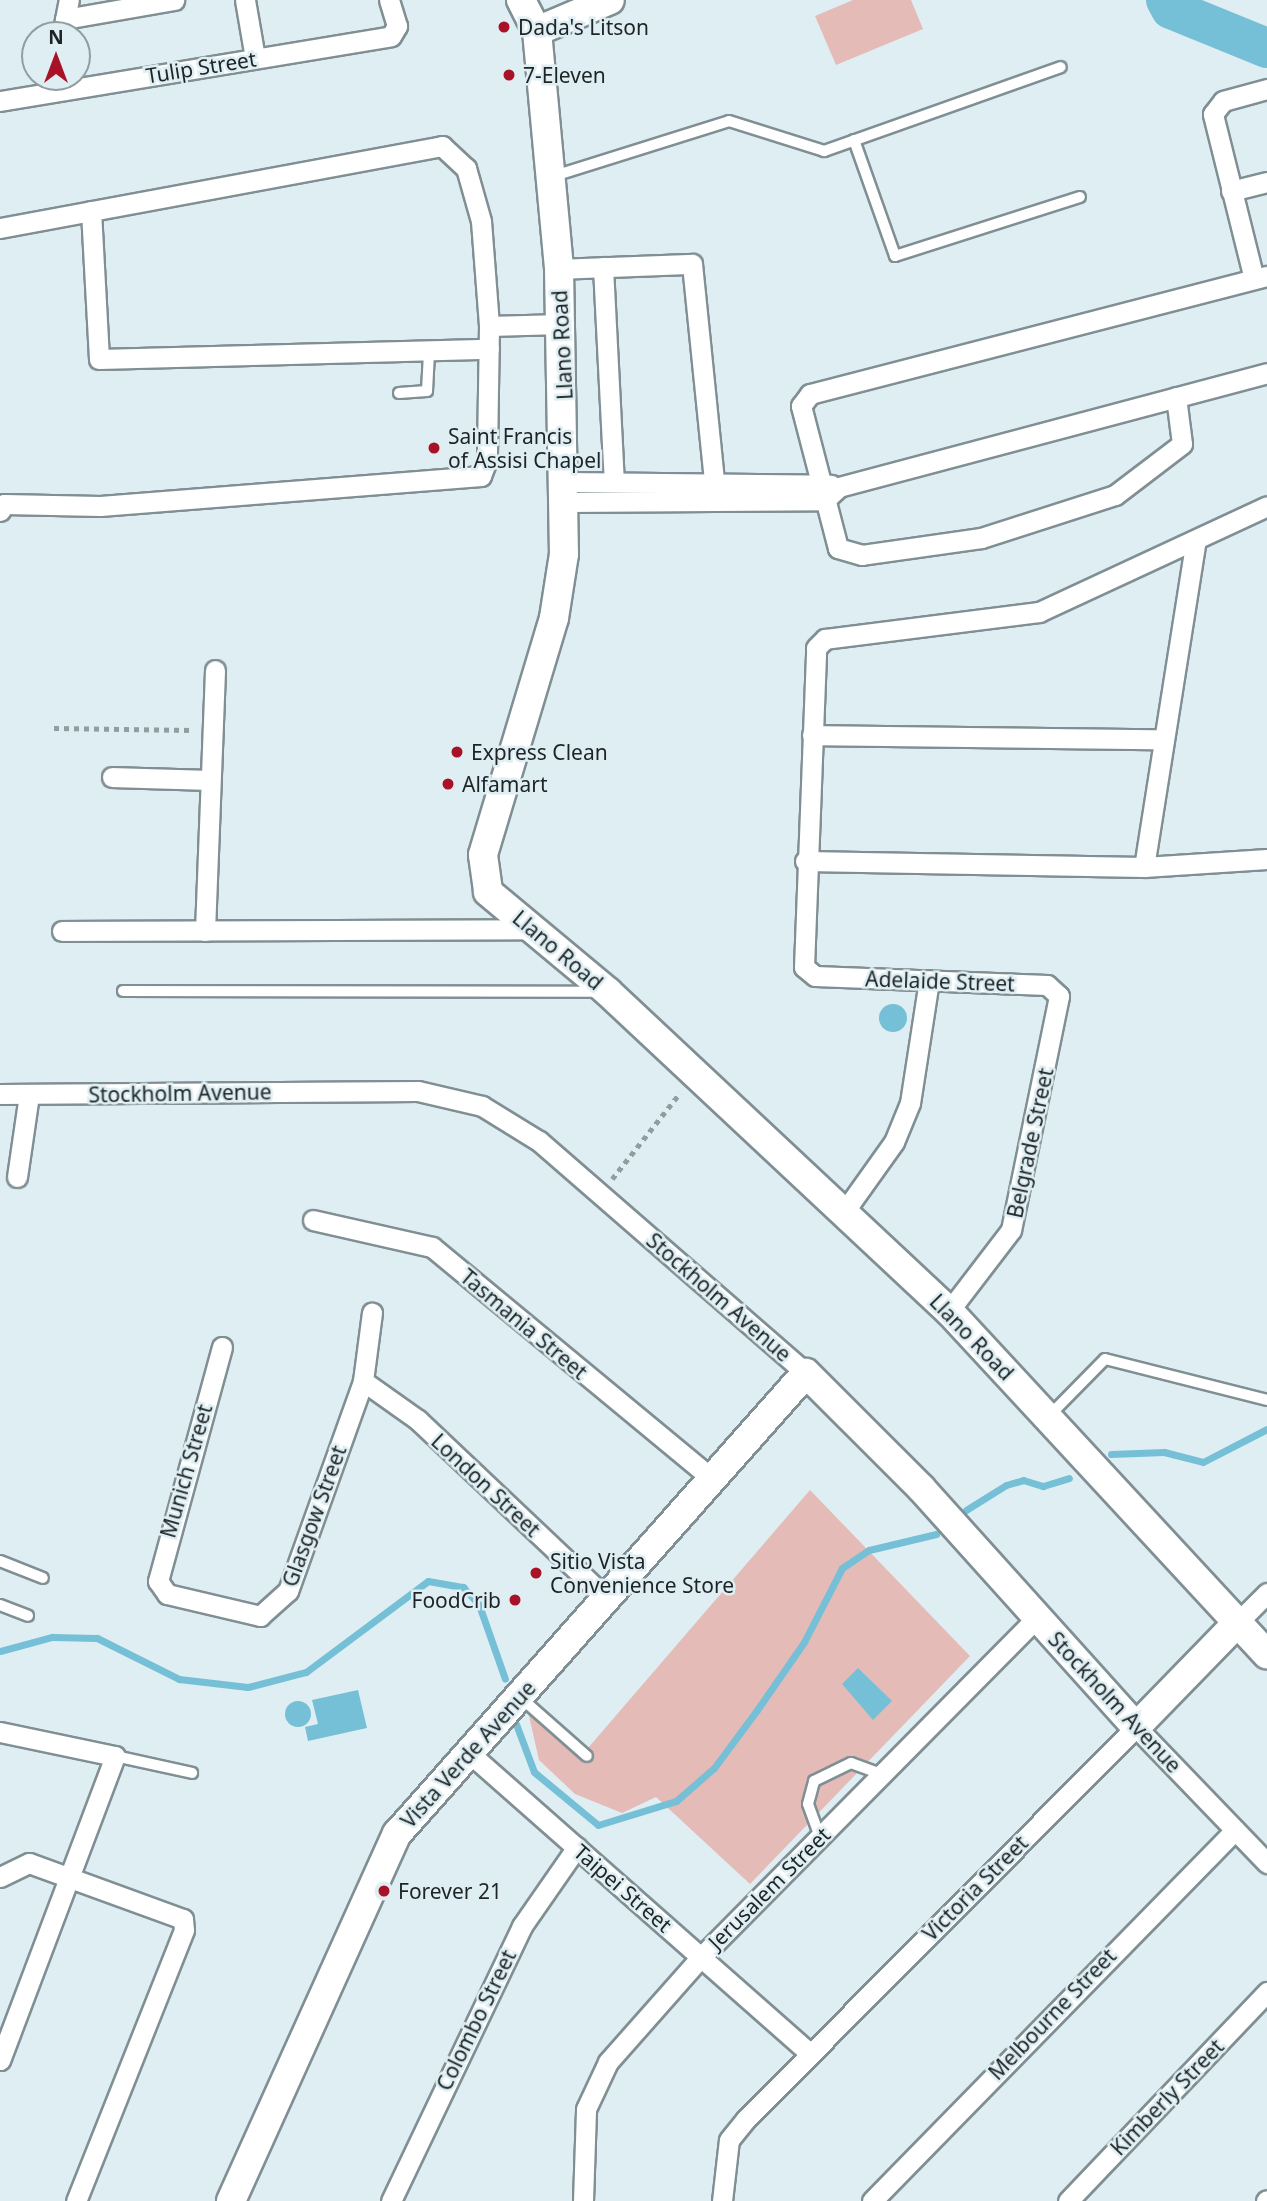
<!DOCTYPE html>
<html>
<head>
<meta charset="utf-8">
<style>
  body { margin:0 }
  #map { position:relative; width:1267px; height:2201px; overflow:hidden; background:#deeef3; font-family:"Noto Sans",sans-serif }
  div>[style] { position:absolute }
  .green>* { inset:0; background:#e5bbb8 }
  .water>* { inset:0; background:#75c0d6 }
  .round { border-radius:50% }
  .stream>* { height:7px; margin:-3.5px; padding:0 3.5px; transform-origin:3.5px; border-radius:3.5px; background:#75c0d6 }
  .river>* { height:40px; margin:-20px; padding:0 20px; transform-origin:20px; border-radius:20px; background:#75c0d6 }
  .path>* { height:4.5px; margin-top:-2.25px; transform-origin:0; background:repeating-linear-gradient(90deg,#919da1 0 5px,transparent 0 10px) }
  .roads { filter:drop-shadow(2px 0 #808f94) drop-shadow(-2px 0 #808f94) drop-shadow(0 2px #808f94) drop-shadow(0 -2px #808f94) }
  .lane>* { height:10px; margin:-5px; padding:0 5px; transform-origin:5px; border-radius:5px; background:#fff }
  .street>* { height:19px; margin:-9.5px; padding:0 9.5px; transform-origin:9.5px; border-radius:9.5px; background:#fff }
  .secondary>* { height:28px; margin:-14px; padding:0 14px; transform-origin:14px; border-radius:14px; background:#fff }
  .dots>* { width:19px; height:19px; translate:-50% -50%; box-sizing:border-box; border:4px solid #deeef3; border-radius:50% }
  span { translate:-50% -50%; white-space:nowrap; text-align:center; line-height:1.15; -webkit-text-stroke:5px #deeef3; paint-order:stroke }
  .poi-label { font-size:21px; color:#1e2426 }
  .left { translate:0 -50%; text-align:left }
  .right { translate:-100% -50%; text-align:right }
  .street-label { font-size:21px; color:#1e2426 }
  .north { position:absolute; left:21px; top:21px; width:70px; height:70px; box-sizing:border-box; background:#deeef3; border:2px solid #919da1; border-radius:50%; rotate:0deg; font-size:19px; font-weight:700; line-height:28px; text-align:center; color:#1e2426 }
  .north::after { content:''; display:block; margin:auto; width:24px; height:32px; background:#a91226; clip-path:polygon(50% 0,100% 100%,50% 72%,0 100%) }
</style>
</head>
<body>
<div id="map">
  <div class="green">
    <div style="clip-path:polygon(853px 0,911px 0,923px 29px,836px 65px,815px 16px)"></div>
    <div style="clip-path:polygon(810px 1490px,970px 1656px,750px 1884px,656px 1797px,622px 1813px,575px 1794px,539px 1760px,529px 1716px,536px 1708px,588px 1748px)"></div>
  </div>
  <div class="water">
    <div class="round" style="left:879px;top:1004px;width:28px;height:28px"></div>
    <div style="clip-path:polygon(858px 1668px,892px 1701px,873px 1720px,842px 1684px)"></div>
    <div style="clip-path:polygon(358px 1690px,367px 1728px,308px 1741px,305px 1727px,318px 1724px,312px 1700px)"></div>
    <div class="round" style="left:285px;top:1701px;width:26px;height:26px"></div>
  </div>
  <div class="stream">
    <div style="left:1111px;top:1454px;width:53px;rotate:-2.2deg"></div>
    <div style="left:1164px;top:1452px;width:40px;rotate:14.4deg"></div>
    <div style="left:1203px;top:1462px;width:72px;rotate:-27.3deg"></div>
    <div style="left:966px;top:1510px;width:47px;rotate:-32deg"></div>
    <div style="left:1006px;top:1485px;width:18px;rotate:-16deg"></div>
    <div style="left:1023px;top:1480px;width:21px;rotate:17deg"></div>
    <div style="left:1043px;top:1486px;width:27px;rotate:-17deg"></div>
    <div style="left:0;top:1651px;width:54px;rotate:-15.1deg"></div>
    <div style="left:52px;top:1637px;width:45px;rotate:1.3deg"></div>
    <div style="left:97px;top:1638px;width:92px;rotate:26.6deg"></div>
    <div style="left:179px;top:1679px;width:69px;rotate:6.6deg"></div>
    <div style="left:248px;top:1687px;width:60px;rotate:-14.5deg"></div>
    <div style="left:306px;top:1672px;width:152px;rotate:-36.7deg"></div>
    <div style="left:428px;top:1581px;width:36px;rotate:10deg"></div>
    <div style="left:463px;top:1587px;width:24px;rotate:48deg"></div>
    <div style="left:479px;top:1605px;width:78px;rotate:70.6deg"></div>
    <div style="left:516px;top:1724px;width:51px;rotate:69.4deg"></div>
    <div style="left:534px;top:1772px;width:83px;rotate:39.6deg"></div>
    <div style="left:598px;top:1825px;width:82px;rotate:-17.1deg"></div>
    <div style="left:676px;top:1801px;width:50px;rotate:-41deg"></div>
    <div style="left:714px;top:1768px;width:72px;rotate:-53.4deg"></div>
    <div style="left:757px;top:1710px;width:83px;rotate:-55.3deg"></div>
    <div style="left:804px;top:1642px;width:83px;rotate:-62.8deg"></div>
    <div style="left:842px;top:1568px;width:32px;rotate:-34deg"></div>
    <div style="left:869px;top:1550px;width:69px;rotate:-13.4deg"></div>
  </div>
  <div class="river">
    <div style="left:1166px;top:0;width:10px;rotate:61deg"></div>
    <div style="left:1171px;top:9px;width:104px;rotate:22.1deg"></div>
  </div>
  <div class="path">
    <div style="left:54px;top:728px;width:139px;rotate:0.8deg"></div>
    <div style="left:612px;top:1179px;width:110px;rotate:-51.7deg"></div>
  </div>
  <div class="roads">
    <div class="lane">
      <div style="left:854px;top:140px;width:123px;rotate:70.5deg"></div>
      <div style="left:895px;top:256px;width:194px;rotate:-17.7deg"></div>
      <div style="left:554px;top:176px;width:183px;rotate:-17.4deg"></div>
      <div style="left:729px;top:121px;width:100px;rotate:17.5deg"></div>
      <div style="left:824px;top:151px;width:251px;rotate:-19.5deg"></div>
      <div style="left:399px;top:393px;width:28px;rotate:-4deg"></div>
      <div style="left:427px;top:391px;width:39px;rotate:-87deg"></div>
      <div style="left:123px;top:991px;width:474px;rotate:0.1deg"></div>
      <div style="left:1048px;top:1417px;width:81px;rotate:-45.5deg"></div>
      <div style="left:1105px;top:1359px;width:167px;rotate:14.2deg"></div>
      <div style="left:0;top:1561px;width:46px;rotate:21.6deg"></div>
      <div style="left:0;top:1605px;width:30px;rotate:21deg"></div>
      <div style="left:520px;top:1697px;width:89px;rotate:41.4deg"></div>
      <div style="left:115px;top:1756px;width:79px;rotate:12.4deg"></div>
      <div style="left:820px;top:1837px;width:35px;rotate:-110deg"></div>
      <div style="left:808px;top:1804px;width:24px;rotate:-75deg"></div>
      <div style="left:814px;top:1781px;width:41px;rotate:-25.9deg"></div>
      <div style="left:851px;top:1763px;width:32px;rotate:20deg"></div>
    </div>
    <div class="street">
      <div style="left:245px;top:0;width:59px;rotate:80.2deg"></div>
      <div style="left:65px;top:19px;width:111px;rotate:-9.9deg"></div>
      <div style="left:62px;top:35px;width:36px;rotate:-79deg"></div>
      <div style="left:0;top:101px;width:396px;rotate:-9.4deg"></div>
      <div style="left:391px;top:36px;width:12px;rotate:-59deg"></div>
      <div style="left:397px;top:26px;width:27px;rotate:-107deg"></div>
      <div style="left:1231px;top:191px;width:37px;rotate:-14deg"></div>
      <div style="left:91px;top:211px;width:148px;rotate:86.9deg"></div>
      <div style="left:99px;top:359px;width:390px;rotate:-1.5deg"></div>
      <div style="left:0;top:228px;width:450px;rotate:-10.5deg"></div>
      <div style="left:442px;top:146px;width:33px;rotate:43deg"></div>
      <div style="left:466px;top:168px;width:55px;rotate:74.2deg"></div>
      <div style="left:481px;top:221px;width:105px;rotate:85.6deg"></div>
      <div style="left:489px;top:326px;width:134px;rotate:90.9deg"></div>
      <div style="left:487px;top:460px;width:17px;rotate:111deg"></div>
      <div style="left:481px;top:476px;width:382px;rotate:175.5deg"></div>
      <div style="left:100px;top:506px;width:96px;rotate:-178.8deg"></div>
      <div style="left:4px;top:504px;width:8px;rotate:120deg"></div>
      <div style="left:603px;top:267px;width:214px;rotate:87.1deg"></div>
      <div style="left:559px;top:269px;width:133px;rotate:-2.2deg"></div>
      <div style="left:692px;top:264px;width:218px;rotate:84.2deg"></div>
      <div style="left:1254px;top:279px;width:170px;rotate:-104deg"></div>
      <div style="left:1213px;top:114px;width:16px;rotate:-52deg"></div>
      <div style="left:1223px;top:101px;width:46px;rotate:-15.3deg"></div>
      <div style="left:489px;top:326px;width:72px;rotate:-1.6deg"></div>
      <div style="left:1176px;top:397px;width:47px;rotate:82.7deg"></div>
      <div style="left:1182px;top:444px;width:84px;rotate:142.7deg"></div>
      <div style="left:1115px;top:495px;width:141px;rotate:162.2deg"></div>
      <div style="left:981px;top:538px;width:120px;rotate:171.9deg"></div>
      <div style="left:862px;top:555px;width:25px;rotate:-164deg"></div>
      <div style="left:838px;top:548px;width:147px;rotate:-104.6deg"></div>
      <div style="left:801px;top:406px;width:15px;rotate:-53deg"></div>
      <div style="left:810px;top:394px;width:472px;rotate:-14.5deg"></div>
      <div style="left:566px;top:482px;width:265px;rotate:0.6deg"></div>
      <div style="left:566px;top:502px;width:259px;rotate:-0.4deg"></div>
      <div style="left:825px;top:500px;width:19px;rotate:-43deg"></div>
      <div style="left:839px;top:487px;width:443px;rotate:-14.9deg"></div>
      <div style="left:812px;top:735px;width:352px;rotate:0.7deg"></div>
      <div style="left:112px;top:777px;width:97px;rotate:1.8deg"></div>
      <div style="left:805px;top:861px;width:339px;rotate:1deg"></div>
      <div style="left:1144px;top:867px;width:123px;rotate:-3.7deg"></div>
      <div style="left:1144px;top:867px;width:327px;rotate:-81deg"></div>
      <div style="left:62px;top:931px;width:473px;rotate:-0.2deg"></div>
      <div style="left:205px;top:931px;width:261px;rotate:-87.8deg"></div>
      <div style="left:0;top:1094px;width:418px;rotate:-0.4deg"></div>
      <div style="left:418px;top:1091px;width:66px;rotate:13.2deg"></div>
      <div style="left:482px;top:1106px;width:67px;rotate:31.6deg"></div>
      <div style="left:539px;top:1141px;width:354px;rotate:41deg"></div>
      <div style="left:17px;top:1177px;width:83px;rotate:-81.7deg"></div>
      <div style="left:844px;top:1212px;width:86px;rotate:-54.5deg"></div>
      <div style="left:894px;top:1142px;width:42px;rotate:-67.7deg"></div>
      <div style="left:910px;top:1103px;width:124px;rotate:-81.2deg"></div>
      <div style="left:313px;top:1220px;width:122px;rotate:12.8deg"></div>
      <div style="left:432px;top:1247px;width:361px;rotate:39.6deg"></div>
      <div style="left:949px;top:1311px;width:102px;rotate:-52.6deg"></div>
      <div style="left:1011px;top:1230px;width:239px;rotate:-78.4deg"></div>
      <div style="left:1059px;top:996px;width:16px;rotate:-137deg"></div>
      <div style="left:1047px;top:985px;width:232px;rotate:-177.8deg"></div>
      <div style="left:815px;top:976px;width:14px;rotate:-141deg"></div>
      <div style="left:804px;top:967px;width:319px;rotate:-87.8deg"></div>
      <div style="left:816px;top:648px;width:13px;rotate:-45deg"></div>
      <div style="left:825px;top:639px;width:216px;rotate:-7.2deg"></div>
      <div style="left:1039px;top:612px;width:251px;rotate:-24.9deg"></div>
      <div style="left:222px;top:1347px;width:243px;rotate:105.3deg"></div>
      <div style="left:158px;top:1581px;width:16px;rotate:55deg"></div>
      <div style="left:167px;top:1594px;width:96px;rotate:13.3deg"></div>
      <div style="left:260px;top:1616px;width:38px;rotate:-42deg"></div>
      <div style="left:288px;top:1591px;width:223px;rotate:-70.3deg"></div>
      <div style="left:363px;top:1381px;width:69px;rotate:-82.5deg"></div>
      <div style="left:363px;top:1381px;width:67px;rotate:35.3deg"></div>
      <div style="left:418px;top:1420px;width:256px;rotate:43.4deg"></div>
      <div style="left:1236px;top:1624px;width:44px;rotate:-45deg"></div>
      <div style="left:0;top:1732px;width:117px;rotate:11.8deg"></div>
      <div style="left:115px;top:1756px;width:325px;rotate:110.7deg"></div>
      <div style="left:468px;top:1752px;width:455px;rotate:41.4deg"></div>
      <div style="left:0;top:1877px;width:32px;rotate:-26deg"></div>
      <div style="left:29px;top:1863px;width:164px;rotate:20deg"></div>
      <div style="left:183px;top:1919px;width:11px;rotate:85deg"></div>
      <div style="left:184px;top:1930px;width:292px;rotate:111.7deg"></div>
      <div style="left:391px;top:2201px;width:305px;rotate:-64.5deg"></div>
      <div style="left:522px;top:1926px;width:96px;rotate:-55.2deg"></div>
      <div style="left:583px;top:2201px;width:92px;rotate:-88.1deg"></div>
      <div style="left:586px;top:2109px;width:52px;rotate:-64.9deg"></div>
      <div style="left:608px;top:2062px;width:140px;rotate:-48.5deg"></div>
      <div style="left:701px;top:1957px;width:478px;rotate:-45.3deg"></div>
      <div style="left:722px;top:2201px;width:61px;rotate:-83.5deg"></div>
      <div style="left:729px;top:2140px;width:27px;rotate:-51deg"></div>
      <div style="left:746px;top:2119px;width:553px;rotate:-45.15deg"></div>
      <div style="left:1136px;top:1727px;width:189px;rotate:46.1deg"></div>
      <div style="left:872px;top:2201px;width:519px;rotate:-45.62deg"></div>
      <div style="left:1068px;top:2201px;width:289px;rotate:-46.4deg"></div>
      <div style="left:1266px;top:2201px;width:1px;rotate:-45deg"></div>
    </div>
    <div class="secondary">
      <div style="left:521px;top:0;width:35px;rotate:63deg"></div>
      <div style="left:537px;top:31px;width:239px;rotate:84.7deg"></div>
      <div style="left:559px;top:269px;width:285px;rotate:89deg"></div>
      <div style="left:564px;top:554px;width:65px;rotate:98.9deg"></div>
      <div style="left:554px;top:618px;width:247px;rotate:106.7deg"></div>
      <div style="left:483px;top:855px;width:37px;rotate:82deg"></div>
      <div style="left:488px;top:892px;width:156px;rotate:39.8deg"></div>
      <div style="left:608px;top:992px;width:467px;rotate:43.1deg"></div>
      <div style="left:949px;top:1311px;width:468px;rotate:47.2deg"></div>
      <div style="left:537px;top:31px;width:79px;rotate:-23deg"></div>
      <div style="left:231px;top:2201px;width:403px;rotate:-65.7deg"></div>
      <div style="left:397px;top:1834px;width:616px;rotate:-48.42deg"></div>
      <div style="left:806px;top:1373px;width:163px;rotate:45deg"></div>
      <div style="left:921px;top:1488px;width:321px;rotate:48deg"></div>
      <div style="left:1136px;top:1727px;width:144px;rotate:-45.8deg"></div>
    </div>
  </div>
  <div class="dots">
    <div style="left:504px;top:27px;background:#a91226"></div>
    <div style="left:509px;top:75px;background:#a91226"></div>
    <div style="left:434px;top:448px;background:#a91226"></div>
    <div style="left:457px;top:752px;background:#a91226"></div>
    <div style="left:448px;top:784px;background:#a91226"></div>
    <div style="left:536px;top:1573px;background:#a91226"></div>
    <div style="left:515px;top:1600px;background:#a91226"></div>
    <div style="left:384px;top:1891px;background:#a91226"></div>
  </div>
  <div class="poi-label">
    <span class="left" style="left:518px;top:27px">Dada's Litson</span>
    <span class="left" style="left:523px;top:75px">7-Eleven</span>
    <span class="left" style="left:448px;top:448px">Saint Francis<br>of Assisi Chapel</span>
    <span class="left" style="left:471px;top:752px">Express Clean</span>
    <span class="left" style="left:462px;top:784px">Alfamart</span>
    <span class="left" style="left:550px;top:1573px">Sitio Vista<br>Convenience Store</span>
    <span class="right" style="left:501px;top:1600px">FoodCrib</span>
    <span class="left" style="left:398px;top:1891px">Forever 21</span>
  </div>
  <div class="street-label">
    <span style="left:201px;top:67px;rotate:-9deg">Tulip Street</span>
    <span style="left:562px;top:345px;rotate:-93deg">Llano Road</span>
    <span style="left:558px;top:950px;rotate:40deg">Llano Road</span>
    <span style="left:940px;top:981px;rotate:2deg">Adelaide Street</span>
    <span style="left:180px;top:1093px;rotate:-1deg">Stockholm Avenue</span>
    <span style="left:1030px;top:1143px;rotate:-78deg">Belgrade Street</span>
    <span style="left:719px;top:1297px;rotate:41deg">Stockholm Avenue</span>
    <span style="left:524px;top:1324px;rotate:40deg">Tasmania Street</span>
    <span style="left:972px;top:1337px;rotate:46deg">Llano Road</span>
    <span style="left:186px;top:1471px;rotate:-74deg">Munich Street</span>
    <span style="left:486px;top:1485px;rotate:43deg">London Street</span>
    <span style="left:314px;top:1516px;rotate:-70deg">Glasgow Street</span>
    <span style="left:1115px;top:1702px;rotate:47deg">Stockholm Avenue</span>
    <span style="left:468px;top:1754px;rotate:-48deg">Vista Verde Avenue</span>
    <span style="left:623px;top:1888px;rotate:41deg">Taipei Street</span>
    <span style="left:769px;top:1888px;rotate:-45deg">Jerusalem Street</span>
    <span style="left:975px;top:1888px;rotate:-45deg">Victoria Street</span>
    <span style="left:1052px;top:2014px;rotate:-46deg">Melbourne Street</span>
    <span style="left:476px;top:2020px;rotate:-64deg">Colombo Street</span>
    <span style="left:1167px;top:2097px;rotate:-46deg">Kimberly Street</span>
  </div>
  <div class="north">N</div>
</div>
</body>
</html>
